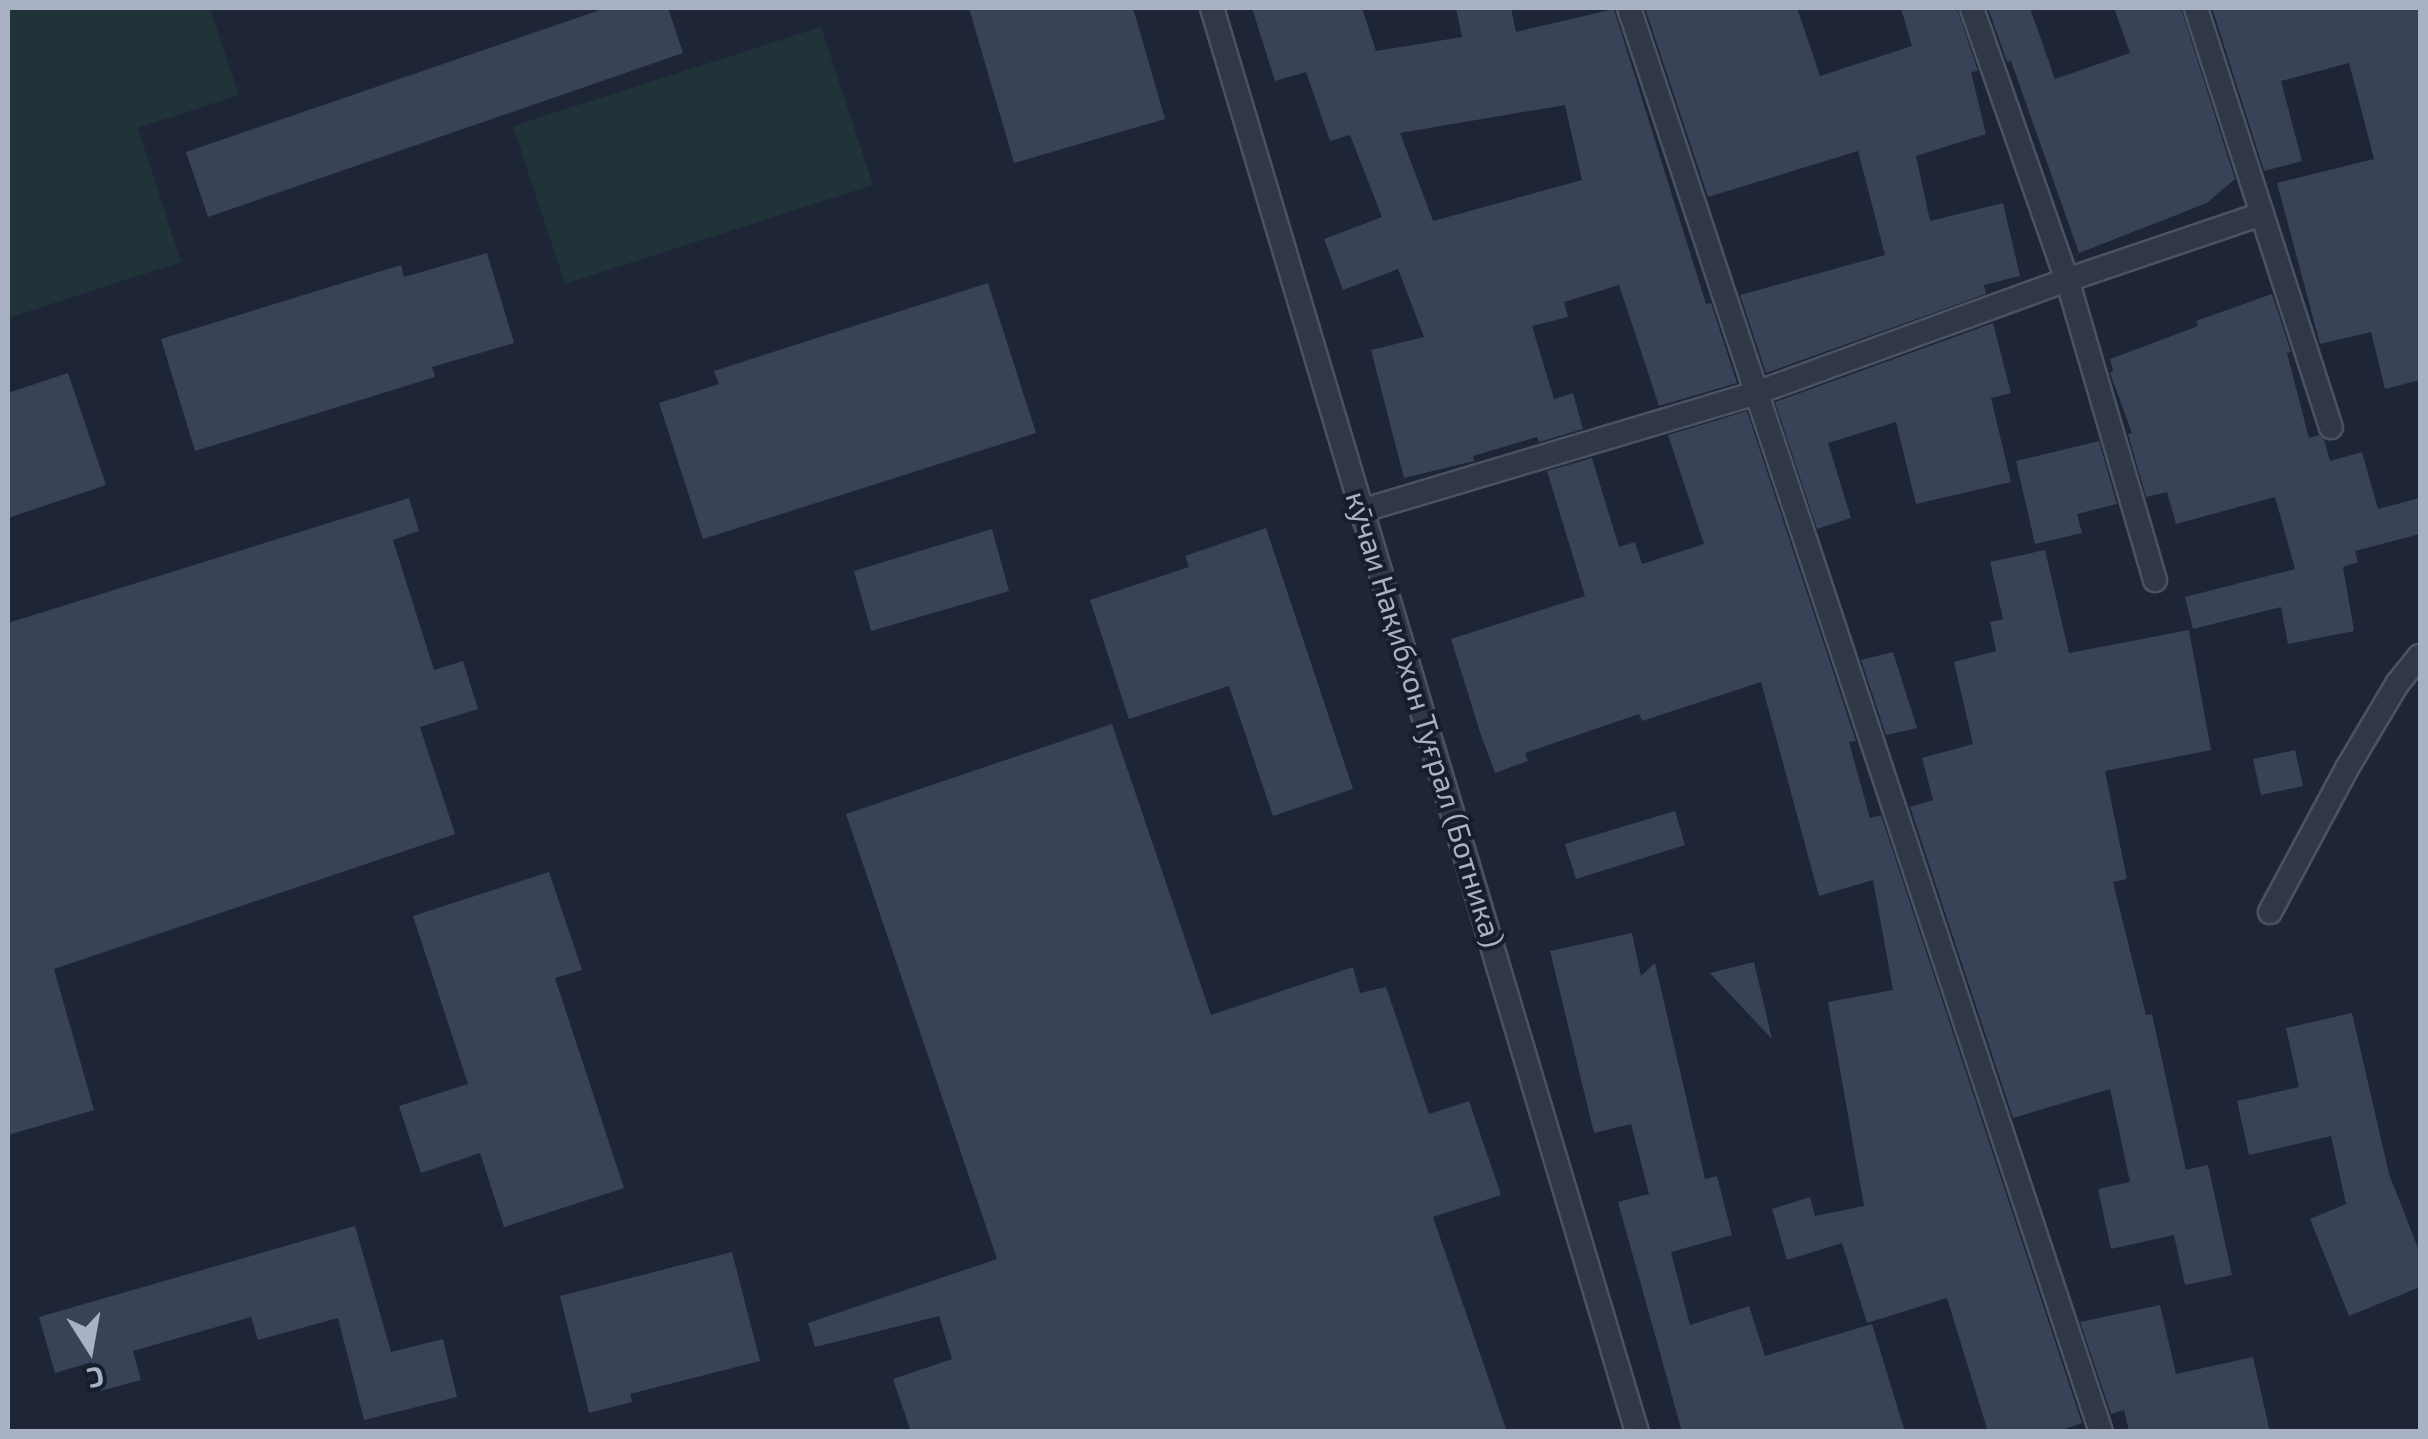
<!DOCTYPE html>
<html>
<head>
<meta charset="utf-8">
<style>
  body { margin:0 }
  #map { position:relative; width:2428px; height:1439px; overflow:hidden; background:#1d2537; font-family:"Exo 2",sans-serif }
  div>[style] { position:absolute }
  .green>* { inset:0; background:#1f3338 }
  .building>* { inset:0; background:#384358 }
  .roads { filter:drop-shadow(2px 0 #4b5262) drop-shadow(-2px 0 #4b5262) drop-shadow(0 2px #4b5262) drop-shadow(0 -2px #4b5262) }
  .service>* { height:22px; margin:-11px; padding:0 11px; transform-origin:11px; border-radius:11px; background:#303847 }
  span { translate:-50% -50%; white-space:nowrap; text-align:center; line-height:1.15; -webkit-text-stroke:8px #161d2b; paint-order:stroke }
  .street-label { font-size:30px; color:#a9b2c5 }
  .frame { position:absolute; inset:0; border:10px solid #a9b2c5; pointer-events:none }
  .north { position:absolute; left:40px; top:1299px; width:100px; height:100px; -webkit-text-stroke:8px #161d2b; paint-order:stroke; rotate:169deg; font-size:28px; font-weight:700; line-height:40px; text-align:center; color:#a9b2c5 }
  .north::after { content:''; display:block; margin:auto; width:35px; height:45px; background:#a9b2c5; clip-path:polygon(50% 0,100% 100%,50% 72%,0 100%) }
</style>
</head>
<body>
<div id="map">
  <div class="green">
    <div style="clip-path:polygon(8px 8px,210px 8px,239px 95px,138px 128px,181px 262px,8px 318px)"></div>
    <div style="clip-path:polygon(821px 27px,873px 185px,565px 284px,513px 126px)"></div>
  </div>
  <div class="building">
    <div style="clip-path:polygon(606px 8px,668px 8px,683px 53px,208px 217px,186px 152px)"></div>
    <div style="clip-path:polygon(969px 8px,1133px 8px,1165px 119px,1014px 163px)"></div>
    <div style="clip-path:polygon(evenodd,1252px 8px,1362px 8px,1376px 51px,1462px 37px,1456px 8px,1511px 8px,1516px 32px,1614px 9px,1706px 304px,1711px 303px,1737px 383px,1659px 406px,1619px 285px,1564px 302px,1568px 317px,1532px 326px,1554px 399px,1573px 393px,1583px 429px,1539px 442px,1537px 437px,1473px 456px,1474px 461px,1404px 478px,1371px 350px,1424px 337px,1398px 269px,1343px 290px,1324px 239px,1382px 217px,1350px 135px,1330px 141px,1306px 72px,1275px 81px,1252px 8px,1565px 105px,1582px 180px,1433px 221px,1400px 133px,1565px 105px)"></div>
    <div style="clip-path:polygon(1645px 8px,1797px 8px,1820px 76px,1912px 46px,1901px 8px,1957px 8px,1978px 71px,1971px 72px,1986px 134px,1916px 156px,1930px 221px,2003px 203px,2020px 276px,1984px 285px,1986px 294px,1766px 373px,1740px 295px,1885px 255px,1858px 151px,1708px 197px)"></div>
    <div style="clip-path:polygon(1988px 8px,2030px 8px,2055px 79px,2130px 53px,2114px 8px,2181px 8px,2235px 179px,2207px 203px,2079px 253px,2011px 61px,2007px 62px)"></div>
    <div style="clip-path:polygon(2212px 8px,2420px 8px,2420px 380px,2385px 389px,2371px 332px,2320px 344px,2277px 183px,2374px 159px,2349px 63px,2281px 81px,2302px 161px,2264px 171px)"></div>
    <div style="clip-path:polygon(487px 253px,514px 343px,432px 367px,435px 377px,195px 451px,161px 339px,401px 265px,404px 277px)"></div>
    <div style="clip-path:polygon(988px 283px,1036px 433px,703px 539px,659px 403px,719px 384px,714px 371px)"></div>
    <div style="clip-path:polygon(2272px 294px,2291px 352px,2287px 353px,2309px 438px,2319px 435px,2324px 440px,2330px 461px,2362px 452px,2378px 509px,2420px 498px,2420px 534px,2355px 551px,2358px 562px,2343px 567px,2354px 631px,2288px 644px,2281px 607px,2193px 629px,2185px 597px,2295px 569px,2275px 497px,2176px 524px,2167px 492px,2146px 497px,2128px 434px,2132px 433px,2110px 373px,2113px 371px,2110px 359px,2198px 326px,2196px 321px)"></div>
    <div style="clip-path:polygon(1993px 323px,2011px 393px,1991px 398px,2011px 482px,1916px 504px,1896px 422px,1828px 443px,1851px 518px,1817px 529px,1775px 402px)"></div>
    <div style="clip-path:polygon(68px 373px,106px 485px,8px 518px,8px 393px)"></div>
    <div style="clip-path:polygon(1747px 411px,1856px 741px,1849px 742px,1870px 818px,1881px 815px,2082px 1423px,2055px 1432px,1988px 1432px,1947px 1298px,1867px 1323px,1842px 1243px,1787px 1260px,1772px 1209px,1810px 1197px,1815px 1216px,1864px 1206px,1828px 1002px,1893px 990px,1873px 880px,1819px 896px,1761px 682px,1642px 721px,1639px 714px,1525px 753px,1528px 761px,1495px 773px,1481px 735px,1451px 639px,1585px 596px,1547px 471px,1592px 458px,1619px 547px,1635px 542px,1642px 564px,1704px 544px,1668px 435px)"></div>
    <div style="clip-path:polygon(2099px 441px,2117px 504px,2077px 514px,2082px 533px,2035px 544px,2016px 461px)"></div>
    <div style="clip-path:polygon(409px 498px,419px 531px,393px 540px,434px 670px,463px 661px,478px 709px,420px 727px,455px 834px,54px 969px,94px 1110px,8px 1135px,8px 623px)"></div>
    <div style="clip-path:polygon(1266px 528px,1353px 789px,1273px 816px,1229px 686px,1129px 719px,1090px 600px,1189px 567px,1185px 556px)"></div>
    <div style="clip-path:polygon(992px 529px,1009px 591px,871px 631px,854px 571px)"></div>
    <div style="clip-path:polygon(2045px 550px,2069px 653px,2189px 630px,2211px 750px,2105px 771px,2127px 879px,2113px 882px,2146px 1015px,2152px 1014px,2186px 1170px,2208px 1165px,2232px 1275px,2185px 1285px,2174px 1235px,2111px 1249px,2098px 1189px,2130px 1182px,2110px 1089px,2013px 1118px,1910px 807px,1933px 800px,1922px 758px,1973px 744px,1954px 662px,1996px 651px,1990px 622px,2003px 619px,1990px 562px)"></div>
    <div style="clip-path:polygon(1893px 652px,1917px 728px,1886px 735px,1861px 660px)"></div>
    <div style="clip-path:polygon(1112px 724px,1211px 1015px,1353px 967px,1360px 993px,1386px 987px,1429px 1114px,1469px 1101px,1501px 1195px,1433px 1217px,1507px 1432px,911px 1432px,893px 1379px,952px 1359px,939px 1316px,815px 1347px,808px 1323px,997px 1259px,846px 814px)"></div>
    <div style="clip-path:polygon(2295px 750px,2303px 786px,2261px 795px,2253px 759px)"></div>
    <div style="clip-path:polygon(1675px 811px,1685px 845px,1576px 879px,1565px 844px)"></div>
    <div style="clip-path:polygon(549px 872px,582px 970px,555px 978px,624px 1188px,504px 1227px,480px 1153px,421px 1173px,399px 1106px,468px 1084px,413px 916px)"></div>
    <div style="clip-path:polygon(1632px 933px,1641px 976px,1655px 963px,1705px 1179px,1717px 1176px,1732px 1235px,1671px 1252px,1690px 1325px,1749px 1306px,1765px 1356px,1872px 1324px,1905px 1432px,1682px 1432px,1618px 1202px,1649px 1194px,1631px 1124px,1594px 1133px,1550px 951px)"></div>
    <div style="clip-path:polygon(1754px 962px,1772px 1039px,1710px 973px)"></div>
    <div style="clip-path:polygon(2352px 1013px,2389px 1174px,2420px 1253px,2420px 1287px,2349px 1316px,2310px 1219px,2346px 1204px,2331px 1136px,2249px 1155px,2237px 1101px,2299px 1087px,2286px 1028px)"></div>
    <div style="clip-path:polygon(355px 1226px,391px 1352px,443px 1339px,457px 1397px,364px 1420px,338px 1318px,258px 1340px,251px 1317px,133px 1351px,141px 1380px,100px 1391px,92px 1362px,55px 1373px,39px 1317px)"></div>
    <div style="clip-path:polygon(732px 1252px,760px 1361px,630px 1394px,632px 1402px,589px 1413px,560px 1296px)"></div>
    <div style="clip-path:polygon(2160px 1305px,2176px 1374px,2253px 1357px,2270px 1432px,2129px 1431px,2124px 1410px,2111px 1414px,2080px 1322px)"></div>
  </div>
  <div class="roads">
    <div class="service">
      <div style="left:1212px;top:8px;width:1486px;rotate:73.38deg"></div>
      <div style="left:1629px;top:8px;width:1500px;rotate:71.66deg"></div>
      <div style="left:2262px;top:214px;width:224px;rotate:72.1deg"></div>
      <div style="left:1364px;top:510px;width:409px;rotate:-16.6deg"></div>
      <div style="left:1756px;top:393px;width:331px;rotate:-20deg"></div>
      <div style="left:2067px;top:280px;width:288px;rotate:-109.3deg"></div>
      <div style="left:2155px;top:580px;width:313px;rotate:-106.3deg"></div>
      <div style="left:2067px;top:280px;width:206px;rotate:-18.7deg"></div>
      <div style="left:2262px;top:214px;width:216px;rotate:-107.8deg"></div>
      <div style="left:2270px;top:912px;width:161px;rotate:-61.8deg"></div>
      <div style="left:2346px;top:770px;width:100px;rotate:-59.3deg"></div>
      <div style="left:2397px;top:684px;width:36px;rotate:-51deg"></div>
    </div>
  </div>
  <div class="street-label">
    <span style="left:1426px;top:719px;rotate:73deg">кӯчаи Нақибхон Туғрал (Ботника)</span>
  </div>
  <div class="frame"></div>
  <div class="north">С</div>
</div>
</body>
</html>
